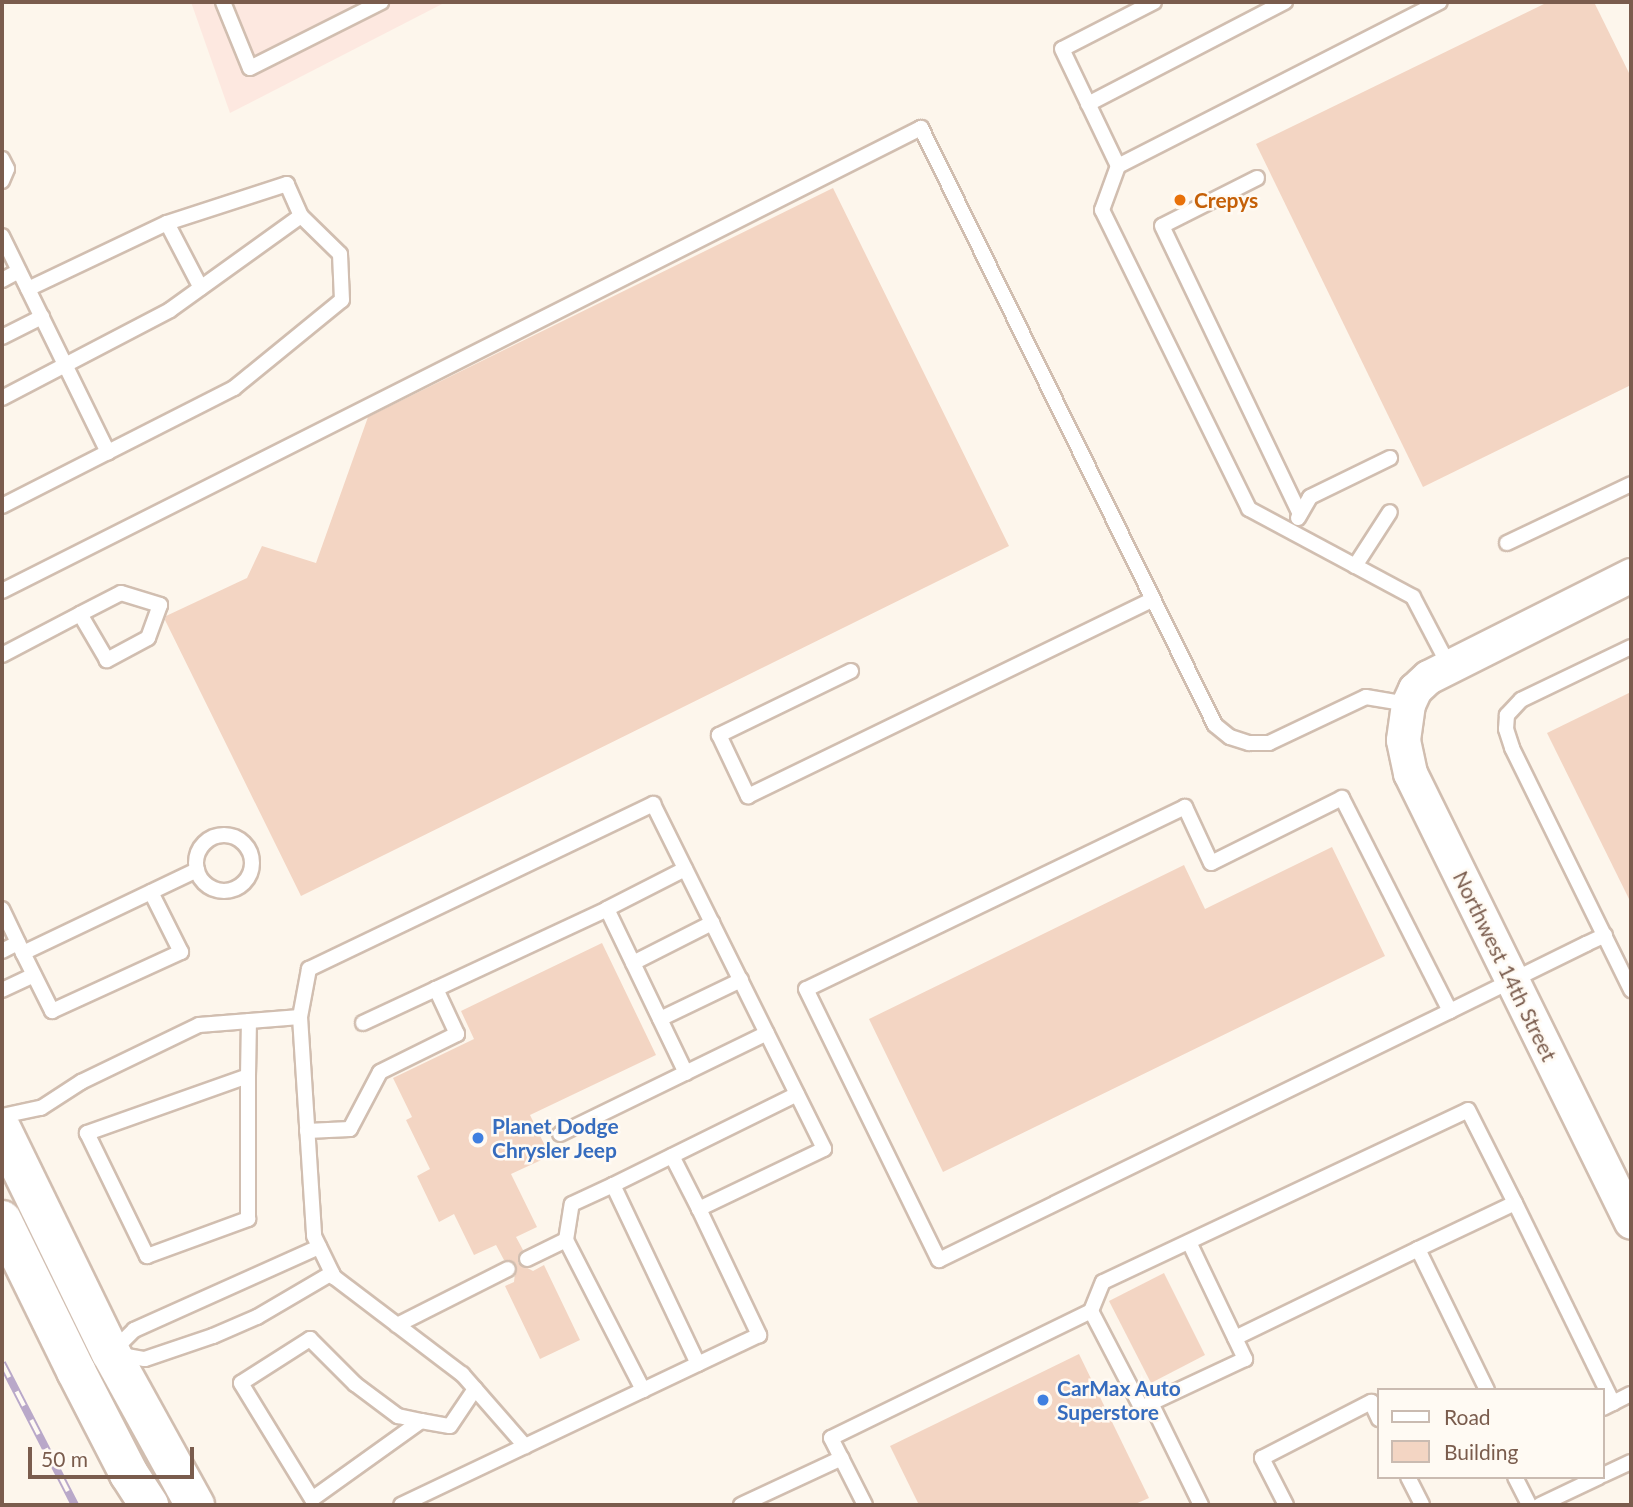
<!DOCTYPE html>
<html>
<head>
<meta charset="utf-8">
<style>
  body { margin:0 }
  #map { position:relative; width:1633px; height:1507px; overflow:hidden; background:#fdf6ec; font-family:Lato,sans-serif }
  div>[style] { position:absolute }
  .commercial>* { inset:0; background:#fde8e0 }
  .building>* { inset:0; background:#f3d5c3 }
  .roads { filter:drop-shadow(2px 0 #d1beb0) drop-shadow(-2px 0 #d1beb0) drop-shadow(0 2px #d1beb0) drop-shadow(0 -2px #d1beb0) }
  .service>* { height:14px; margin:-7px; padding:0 7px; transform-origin:7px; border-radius:7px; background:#fff }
  .service>.ring { margin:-7px; padding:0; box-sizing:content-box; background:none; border:14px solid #fff; border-radius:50% }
  .tertiary>* { height:33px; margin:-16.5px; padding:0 16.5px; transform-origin:16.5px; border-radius:16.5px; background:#fff }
  .secondary>* { height:38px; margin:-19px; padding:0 19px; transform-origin:19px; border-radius:19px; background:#fff }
  .rail>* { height:8px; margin-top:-4px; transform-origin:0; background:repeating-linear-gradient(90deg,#fffaf3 0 16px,#b9a8c9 0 32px); box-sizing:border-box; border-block:2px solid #b9a8c9 }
  .dots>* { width:19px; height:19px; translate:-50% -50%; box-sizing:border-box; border:4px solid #fffaf3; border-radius:50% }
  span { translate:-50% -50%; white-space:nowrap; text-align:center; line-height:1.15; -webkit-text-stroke:5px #fffaf3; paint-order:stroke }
  .food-label { font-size:21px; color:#c56008; font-weight:700 }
  .left { translate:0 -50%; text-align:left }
  .street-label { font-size:21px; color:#7a5c4d }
  .shop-label { font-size:21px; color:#366cbe; font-weight:700 }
  .frame { position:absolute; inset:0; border:4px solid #7a5c4d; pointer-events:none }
  .legend { position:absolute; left:1377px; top:1388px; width:228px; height:91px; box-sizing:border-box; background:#fffaf3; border:2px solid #cabbb1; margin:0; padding:9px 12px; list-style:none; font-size:21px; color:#7a5c4d }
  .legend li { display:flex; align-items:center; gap:14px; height:35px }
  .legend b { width:35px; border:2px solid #cabbb1 }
  .scale { position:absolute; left:28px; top:1447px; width:166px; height:32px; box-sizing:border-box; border:4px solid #7a5c4d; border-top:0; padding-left:9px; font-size:21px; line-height:24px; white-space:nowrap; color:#7a5c4d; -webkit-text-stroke:5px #fffaf3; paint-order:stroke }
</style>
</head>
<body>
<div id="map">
  <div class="commercial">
    <div style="clip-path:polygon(191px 2px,446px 2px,230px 113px)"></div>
  </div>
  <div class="building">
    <div style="clip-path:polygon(1548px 2px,1594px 2px,1631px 77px,1631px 385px,1423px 487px,1256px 144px)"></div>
    <div style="clip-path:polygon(833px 188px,1009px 546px,301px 896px,165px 620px,166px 616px,247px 578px,262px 546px,316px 563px,368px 417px)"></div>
    <div style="clip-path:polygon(1631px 692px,1631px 903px,1547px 733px)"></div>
    <div style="clip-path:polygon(1332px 847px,1385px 956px,943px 1172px,869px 1019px,1184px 865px,1205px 909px)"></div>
    <div style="clip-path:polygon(602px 943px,656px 1055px,530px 1115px,550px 1156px,511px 1174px,537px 1227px,516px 1237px,523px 1250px,519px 1254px,518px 1263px,533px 1271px,544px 1265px,580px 1340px,540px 1359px,505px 1286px,514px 1282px,516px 1264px,504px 1260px,496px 1245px,474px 1255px,454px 1214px,439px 1222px,417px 1176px,430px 1169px,406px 1120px,412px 1117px,393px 1078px,474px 1039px,461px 1011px)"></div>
    <div style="clip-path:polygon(1164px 1273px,1205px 1355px,1151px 1383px,1109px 1301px)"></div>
    <div style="clip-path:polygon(1079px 1354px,1149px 1498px,1133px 1505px,919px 1505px,890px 1446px)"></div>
  </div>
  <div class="roads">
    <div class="service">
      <div style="left:223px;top:2px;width:71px;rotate:67.8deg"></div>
      <div style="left:250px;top:68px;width:147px;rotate:-26.7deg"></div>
      <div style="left:1154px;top:2px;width:103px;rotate:152.9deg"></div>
      <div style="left:1062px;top:49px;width:130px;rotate:64.4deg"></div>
      <div style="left:1118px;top:166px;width:47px;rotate:110deg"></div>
      <div style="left:1102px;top:210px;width:333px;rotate:63.8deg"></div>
      <div style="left:1249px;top:509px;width:186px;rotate:28.2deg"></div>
      <div style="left:1413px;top:597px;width:78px;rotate:62.4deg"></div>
      <div style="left:1088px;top:104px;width:222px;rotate:-27.4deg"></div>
      <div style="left:2px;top:159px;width:11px;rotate:63deg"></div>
      <div style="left:7px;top:169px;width:13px;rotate:113deg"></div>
      <div style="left:1118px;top:166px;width:361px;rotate:-27deg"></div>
      <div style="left:1257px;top:178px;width:106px;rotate:153.2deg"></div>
      <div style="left:1162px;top:226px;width:319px;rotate:64.4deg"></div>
      <div style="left:2px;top:236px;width:241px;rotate:63.9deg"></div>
      <div style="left:108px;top:452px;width:119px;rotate:153deg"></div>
      <div style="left:2px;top:280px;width:19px;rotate:-28deg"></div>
      <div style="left:28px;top:289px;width:154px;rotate:-25.4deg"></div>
      <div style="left:2px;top:337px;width:45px;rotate:-26.6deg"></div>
      <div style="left:2px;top:398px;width:190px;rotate:-27.6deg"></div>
      <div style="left:170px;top:310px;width:161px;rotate:-35.7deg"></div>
      <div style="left:301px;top:216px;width:35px;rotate:-114deg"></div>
      <div style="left:287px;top:184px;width:126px;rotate:162deg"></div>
      <div style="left:167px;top:223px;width:73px;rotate:62.4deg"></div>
      <div style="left:108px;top:452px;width:141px;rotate:-26.9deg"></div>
      <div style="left:234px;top:388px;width:139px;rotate:-39.2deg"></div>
      <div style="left:342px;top:300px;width:46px;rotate:-92.5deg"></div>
      <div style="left:340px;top:254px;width:54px;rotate:-135.7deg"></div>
      <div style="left:1298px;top:518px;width:24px;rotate:-60deg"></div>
      <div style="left:1310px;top:497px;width:89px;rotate:-26deg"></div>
      <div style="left:1507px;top:543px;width:137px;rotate:-25.4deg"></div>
      <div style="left:1355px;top:566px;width:64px;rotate:-57.1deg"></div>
      <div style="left:2px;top:591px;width:1029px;rotate:-26.74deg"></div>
      <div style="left:921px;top:128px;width:665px;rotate:63.78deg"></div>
      <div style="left:1215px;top:725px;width:19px;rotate:39deg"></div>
      <div style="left:1230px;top:737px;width:20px;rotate:18deg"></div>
      <div style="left:1249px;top:743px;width:20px"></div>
      <div style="left:1269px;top:743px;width:107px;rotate:-25.4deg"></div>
      <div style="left:1366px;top:697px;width:43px;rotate:9.5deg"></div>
      <div style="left:1631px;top:647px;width:122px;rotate:154.3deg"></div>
      <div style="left:1521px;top:700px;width:21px;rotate:133deg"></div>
      <div style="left:1507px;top:715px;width:14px;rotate:94deg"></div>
      <div style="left:1506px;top:729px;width:20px;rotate:72deg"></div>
      <div style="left:1512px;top:748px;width:270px;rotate:63.8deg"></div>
      <div style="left:2px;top:655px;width:88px;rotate:-27.7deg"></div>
      <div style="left:80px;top:614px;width:46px;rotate:-27.1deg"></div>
      <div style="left:121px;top:593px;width:41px;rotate:17.1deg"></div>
      <div style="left:160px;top:605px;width:35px;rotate:110deg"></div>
      <div style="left:148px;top:638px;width:47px;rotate:151.8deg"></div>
      <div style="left:107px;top:660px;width:53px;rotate:-120.4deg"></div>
      <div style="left:851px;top:671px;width:147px;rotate:154.1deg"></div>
      <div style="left:719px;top:735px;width:68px;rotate:64.6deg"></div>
      <div style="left:748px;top:796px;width:449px;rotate:-25.9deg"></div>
      <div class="ring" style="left:196px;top:835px;width:42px;height:42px"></div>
      <div style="left:685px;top:869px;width:88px;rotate:152.9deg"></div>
      <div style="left:607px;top:909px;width:182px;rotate:64.3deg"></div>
      <div style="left:2px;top:909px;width:49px;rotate:64.5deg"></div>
      <div style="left:23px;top:953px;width:193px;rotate:-25.5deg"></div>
      <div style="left:2px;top:951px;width:18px;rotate:-27deg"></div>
      <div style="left:23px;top:953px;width:65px;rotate:63.4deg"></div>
      <div style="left:52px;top:1011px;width:142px;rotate:-24.6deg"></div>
      <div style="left:181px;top:952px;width:67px;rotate:-116.6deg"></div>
      <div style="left:633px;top:963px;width:89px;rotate:-26.9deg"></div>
      <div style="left:2px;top:990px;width:35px;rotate:-25deg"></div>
      <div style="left:1450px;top:1011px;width:239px;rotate:-116.9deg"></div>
      <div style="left:1342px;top:798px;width:146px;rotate:153.6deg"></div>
      <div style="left:1211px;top:863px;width:62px;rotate:-114.9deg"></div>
      <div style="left:1185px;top:807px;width:420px;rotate:154.3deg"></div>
      <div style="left:806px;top:989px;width:302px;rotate:63.9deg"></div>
      <div style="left:939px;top:1260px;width:568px;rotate:-25.98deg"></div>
      <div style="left:1450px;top:1011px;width:152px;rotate:-26.2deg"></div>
      <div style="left:1586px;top:944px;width:21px;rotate:-25deg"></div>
      <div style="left:300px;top:1017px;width:219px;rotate:86.3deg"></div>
      <div style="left:314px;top:1236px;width:46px;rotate:64deg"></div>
      <div style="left:334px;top:1277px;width:161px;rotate:37.2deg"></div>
      <div style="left:462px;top:1374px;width:96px;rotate:48.8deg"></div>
      <div style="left:660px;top:1019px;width:90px;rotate:-25.7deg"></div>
      <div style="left:363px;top:1023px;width:269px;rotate:-25deg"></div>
      <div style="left:248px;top:1076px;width:171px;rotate:160.5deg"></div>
      <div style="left:87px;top:1133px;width:137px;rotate:64deg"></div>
      <div style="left:147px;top:1256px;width:108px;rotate:-20.1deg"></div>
      <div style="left:248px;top:1219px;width:143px;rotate:-90deg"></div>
      <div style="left:248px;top:1076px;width:55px;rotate:-89deg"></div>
      <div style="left:2px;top:1116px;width:40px;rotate:-12deg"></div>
      <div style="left:41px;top:1108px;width:48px;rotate:-33deg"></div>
      <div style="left:81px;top:1082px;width:131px;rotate:-25.8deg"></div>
      <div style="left:199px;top:1025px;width:101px;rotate:-4.5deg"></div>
      <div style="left:300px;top:1017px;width:49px;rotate:-79.4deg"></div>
      <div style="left:309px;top:969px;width:382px;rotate:-25.6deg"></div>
      <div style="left:653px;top:804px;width:385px;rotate:63.6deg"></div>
      <div style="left:824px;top:1149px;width:139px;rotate:154.4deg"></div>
      <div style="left:699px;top:1209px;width:140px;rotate:64.5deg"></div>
      <div style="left:759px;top:1335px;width:396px;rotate:154.6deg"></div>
      <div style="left:307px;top:1131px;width:43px;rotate:-2.7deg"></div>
      <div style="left:350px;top:1129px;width:64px;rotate:-62.2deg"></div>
      <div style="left:380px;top:1072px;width:86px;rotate:-26.3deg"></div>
      <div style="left:457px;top:1034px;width:50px;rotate:-115deg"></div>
      <div style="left:560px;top:1134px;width:230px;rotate:-26deg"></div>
      <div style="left:672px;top:1156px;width:59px;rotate:63deg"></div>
      <div style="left:613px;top:1185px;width:205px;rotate:-26.3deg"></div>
      <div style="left:566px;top:1240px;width:36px;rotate:-81deg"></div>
      <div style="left:572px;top:1204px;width:45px;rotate:-24.9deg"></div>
      <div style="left:613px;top:1185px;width:198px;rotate:64.6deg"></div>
      <div style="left:1189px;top:1242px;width:130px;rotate:64.4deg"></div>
      <div style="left:1245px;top:1359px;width:104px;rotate:154.9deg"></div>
      <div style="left:1151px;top:1403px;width:114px;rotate:63.9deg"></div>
      <div style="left:527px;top:1259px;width:43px;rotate:-26deg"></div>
      <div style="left:566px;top:1240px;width:169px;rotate:62.8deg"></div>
      <div style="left:1091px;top:1311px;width:110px;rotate:62.5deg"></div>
      <div style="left:1142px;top:1409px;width:11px;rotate:-34deg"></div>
      <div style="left:397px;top:1325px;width:124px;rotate:-26.8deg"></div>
      <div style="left:1235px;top:1338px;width:203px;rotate:-25.9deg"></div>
      <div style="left:112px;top:1352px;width:31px;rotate:-45deg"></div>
      <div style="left:134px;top:1330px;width:203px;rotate:-24.2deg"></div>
      <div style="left:116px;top:1354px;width:29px;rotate:10deg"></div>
      <div style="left:145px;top:1359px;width:72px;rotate:-18.7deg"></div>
      <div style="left:213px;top:1336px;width:48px;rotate:-23.4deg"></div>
      <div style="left:257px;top:1317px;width:87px;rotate:-30.4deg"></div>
      <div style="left:1487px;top:1390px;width:157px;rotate:-116.1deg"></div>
      <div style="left:1418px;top:1249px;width:107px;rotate:-25.4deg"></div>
      <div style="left:1515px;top:1203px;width:223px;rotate:63.9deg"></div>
      <div style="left:1603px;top:1408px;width:31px;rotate:-27deg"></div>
      <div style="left:421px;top:1421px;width:134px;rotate:144.4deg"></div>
      <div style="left:312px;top:1499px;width:136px;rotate:-121.5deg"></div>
      <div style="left:241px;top:1383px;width:82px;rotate:-32.5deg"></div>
      <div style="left:310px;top:1339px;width:64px;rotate:45deg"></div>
      <div style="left:355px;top:1384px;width:54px;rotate:36.7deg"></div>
      <div style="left:398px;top:1416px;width:24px;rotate:12deg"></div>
      <div style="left:421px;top:1421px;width:29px;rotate:10deg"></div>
      <div style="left:450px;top:1426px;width:45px;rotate:-56deg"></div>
      <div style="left:1603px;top:1475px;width:31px;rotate:-25deg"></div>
      <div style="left:1408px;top:1477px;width:31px;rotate:63deg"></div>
      <div style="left:1515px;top:1477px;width:31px;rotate:63deg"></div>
      <div style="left:741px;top:1505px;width:111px;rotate:-25deg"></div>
      <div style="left:865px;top:1505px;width:75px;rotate:-116.9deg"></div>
      <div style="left:831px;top:1438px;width:289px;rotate:-26deg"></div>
      <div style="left:1091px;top:1311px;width:31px;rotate:-68deg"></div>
      <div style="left:1103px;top:1282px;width:403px;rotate:-25.2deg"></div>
      <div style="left:1468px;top:1110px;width:104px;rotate:63.2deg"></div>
      <div style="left:1286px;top:1505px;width:53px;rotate:-117.1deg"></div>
      <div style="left:1262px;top:1458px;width:123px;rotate:-27.2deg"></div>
      <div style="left:1371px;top:1402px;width:19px;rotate:65deg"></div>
      <div style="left:1540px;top:1505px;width:65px;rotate:-25.4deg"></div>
    </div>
    <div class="tertiary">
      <div style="left:1631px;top:575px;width:227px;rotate:153.3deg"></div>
      <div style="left:1428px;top:677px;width:18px;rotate:137deg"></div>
      <div style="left:1415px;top:689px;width:17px;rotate:115deg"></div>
      <div style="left:1408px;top:704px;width:36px;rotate:98deg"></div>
      <div style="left:1403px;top:740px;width:34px;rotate:78deg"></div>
      <div style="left:1410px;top:773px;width:500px;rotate:63.79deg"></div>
    </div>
    <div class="secondary">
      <div style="left:2px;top:1130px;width:248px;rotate:64deg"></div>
      <div style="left:111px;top:1353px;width:174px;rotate:61.1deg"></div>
      <div style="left:2px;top:1220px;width:168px;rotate:63.9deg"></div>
      <div style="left:76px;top:1371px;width:116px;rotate:62.8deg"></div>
      <div style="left:129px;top:1474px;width:37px;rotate:57deg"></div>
    </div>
  </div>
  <div class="rail">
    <div style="left:2px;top:1363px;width:160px;rotate:62.8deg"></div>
  </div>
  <div class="dots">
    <div style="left:1180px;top:200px;background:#e8710a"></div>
    <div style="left:478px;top:1138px;background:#3f7fe0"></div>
    <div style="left:1043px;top:1400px;background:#3f7fe0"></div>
  </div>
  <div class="food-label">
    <span class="left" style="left:1194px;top:200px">Crepys</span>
  </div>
  <div class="street-label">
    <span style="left:1505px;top:966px;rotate:64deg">Northwest 14th Street</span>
  </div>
  <div class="shop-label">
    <span class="left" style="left:492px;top:1138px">Planet Dodge<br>Chrysler Jeep</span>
    <span class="left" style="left:1057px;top:1400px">CarMax Auto<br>Superstore</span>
  </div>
  <div class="frame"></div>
  <ul class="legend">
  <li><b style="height:9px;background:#fff"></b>Road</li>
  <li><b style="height:19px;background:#f3d5c3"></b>Building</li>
  </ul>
  <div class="scale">50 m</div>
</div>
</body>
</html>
